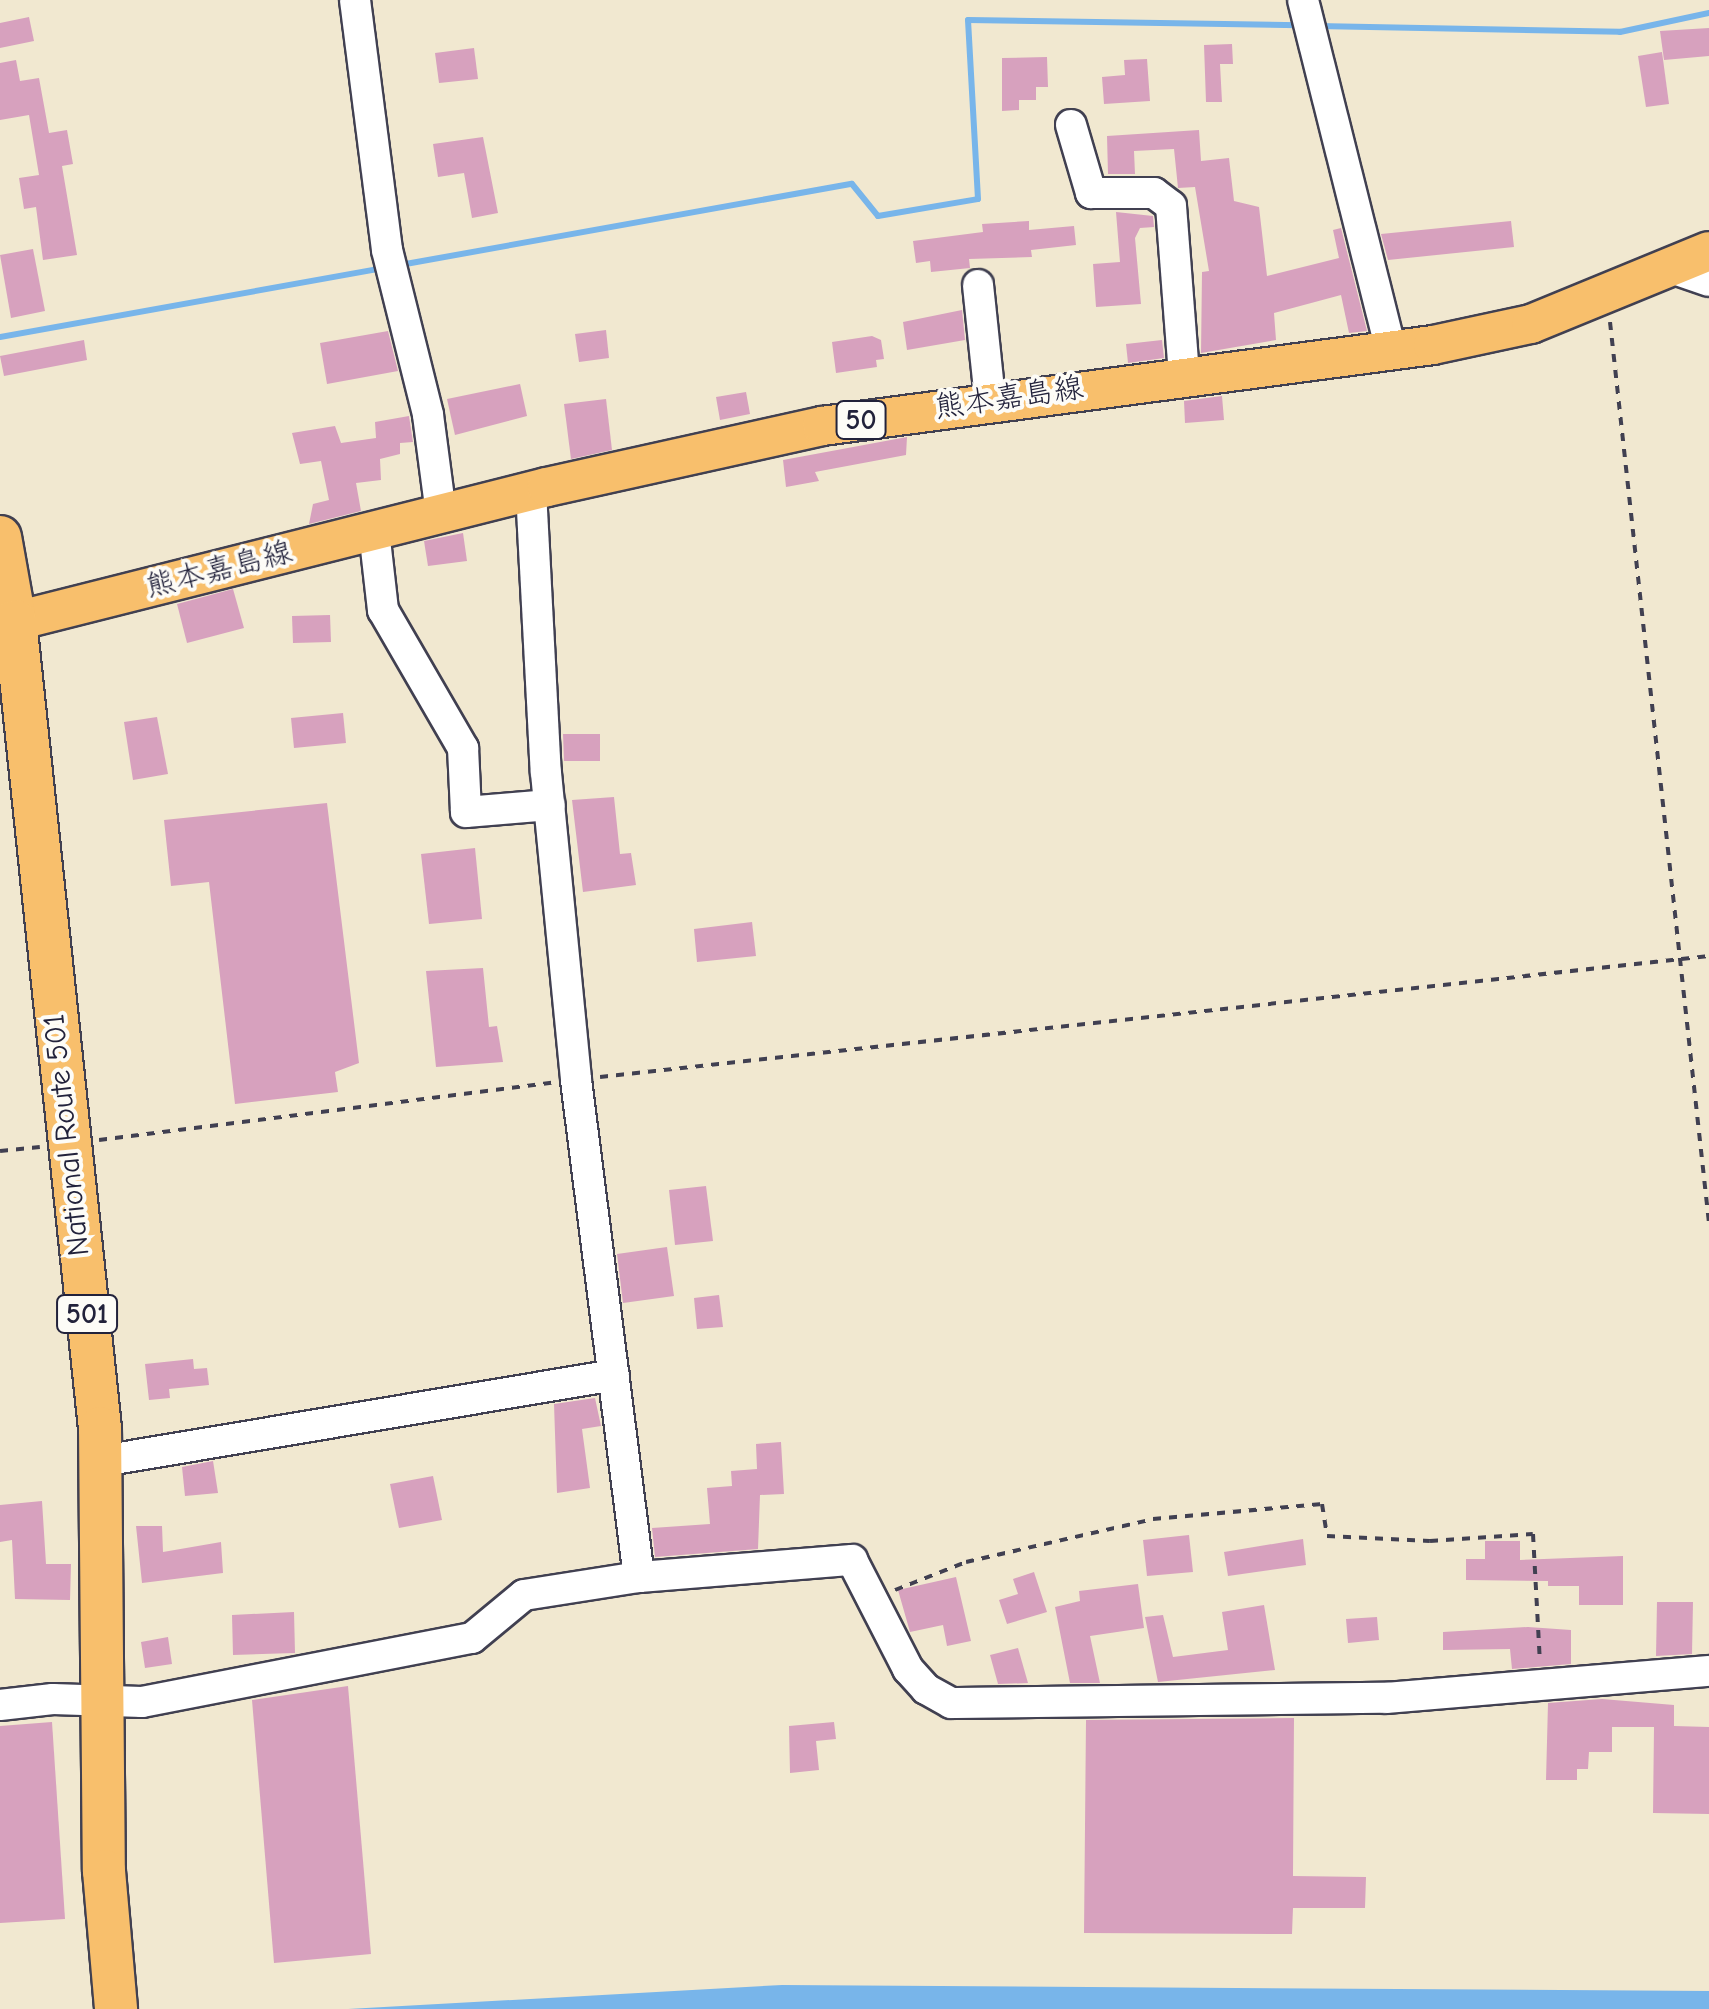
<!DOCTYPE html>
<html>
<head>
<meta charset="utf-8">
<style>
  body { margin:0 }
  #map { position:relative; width:1709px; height:2009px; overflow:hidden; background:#f1e8d0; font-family:"Comic Neue","Klee One",sans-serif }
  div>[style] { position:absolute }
  .water>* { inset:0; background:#78b5ea }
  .stream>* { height:6px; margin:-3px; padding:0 3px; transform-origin:3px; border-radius:3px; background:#78b5ea }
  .building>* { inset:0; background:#d7a1be }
  .path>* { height:4px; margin-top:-2px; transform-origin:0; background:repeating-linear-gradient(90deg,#414051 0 8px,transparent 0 16px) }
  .roads { filter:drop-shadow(2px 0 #414051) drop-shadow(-2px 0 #414051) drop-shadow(0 2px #414051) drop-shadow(0 -2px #414051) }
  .minor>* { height:30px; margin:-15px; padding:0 15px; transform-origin:15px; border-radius:15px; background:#fff }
  .major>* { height:38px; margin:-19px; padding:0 19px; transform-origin:19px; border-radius:19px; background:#f8bf6c }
  .highway>* { height:42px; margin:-21px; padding:0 21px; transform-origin:21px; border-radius:21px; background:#f8bf6c }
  span { translate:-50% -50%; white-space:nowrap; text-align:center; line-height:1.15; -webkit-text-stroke:8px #fdfcf7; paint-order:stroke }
  .shield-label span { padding:2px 8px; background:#fdfcf7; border:2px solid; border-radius:8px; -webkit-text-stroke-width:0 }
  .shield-label { font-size:28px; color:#22223b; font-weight:700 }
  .street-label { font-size:30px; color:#22223b }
</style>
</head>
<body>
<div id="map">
  <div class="water">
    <div style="clip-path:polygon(782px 1985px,1709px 1991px,1709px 2009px,348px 2009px)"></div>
  </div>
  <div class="stream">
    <div style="left:1317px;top:26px;width:303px;rotate:1.1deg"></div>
    <div style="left:1620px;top:32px;width:91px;rotate:-12.1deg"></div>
    <div style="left:400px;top:265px;width:459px;rotate:-10.2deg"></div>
    <div style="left:852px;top:184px;width:41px;rotate:50.9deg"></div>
    <div style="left:878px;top:216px;width:101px;rotate:-9.6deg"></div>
    <div style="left:978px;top:199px;width:179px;rotate:-93.2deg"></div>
    <div style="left:968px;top:20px;width:332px;rotate:0.9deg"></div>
    <div style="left:0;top:337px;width:389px;rotate:-10.2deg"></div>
  </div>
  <div class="building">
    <div style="clip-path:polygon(29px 17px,34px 41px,0 48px,0 23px)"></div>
    <div style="clip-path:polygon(1709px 28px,1709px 56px,1664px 60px,1660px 31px)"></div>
    <div style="clip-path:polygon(1232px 44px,1233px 64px,1220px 64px,1222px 102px,1206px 102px,1204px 45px)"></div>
    <div style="clip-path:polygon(474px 48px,478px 79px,439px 83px,435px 53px)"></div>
    <div style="clip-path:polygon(1662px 52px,1669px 104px,1646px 107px,1638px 56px)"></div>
    <div style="clip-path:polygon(1047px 57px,1048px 87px,1036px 87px,1036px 100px,1019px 100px,1019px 110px,1002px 111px,1002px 58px)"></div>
    <div style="clip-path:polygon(1147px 59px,1150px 101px,1104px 104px,1102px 77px,1125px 75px,1124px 60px)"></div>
    <div style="clip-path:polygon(16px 60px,20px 81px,39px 78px,49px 133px,67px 130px,73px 164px,62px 166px,77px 255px,43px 260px,36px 207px,24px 209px,19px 178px,39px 175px,29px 115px,0 120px,0 63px)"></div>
    <div style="clip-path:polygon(1199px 130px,1201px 161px,1229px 158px,1234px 201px,1259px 207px,1267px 276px,1339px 258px,1333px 230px,1341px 228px,1367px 331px,1349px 333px,1341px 295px,1274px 313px,1276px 340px,1201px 353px,1202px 272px,1209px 271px,1195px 187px,1178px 188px,1174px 149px,1134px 151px,1135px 174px,1108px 174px,1107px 136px)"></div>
    <div style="clip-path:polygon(483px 137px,498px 213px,472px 218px,464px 173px,438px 177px,433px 144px)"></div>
    <div style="clip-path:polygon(1116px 212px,1153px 216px,1154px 227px,1140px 228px,1135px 238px,1141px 304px,1096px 307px,1093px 264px,1120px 262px)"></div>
    <div style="clip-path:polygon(1029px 221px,1029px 230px,1074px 226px,1076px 245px,1031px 250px,1032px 257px,969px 259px,970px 268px,931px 272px,930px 261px,916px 263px,913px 241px,983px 232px,982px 224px)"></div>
    <div style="clip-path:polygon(1511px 221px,1514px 247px,1388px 260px,1381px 234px)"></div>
    <div style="clip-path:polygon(33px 249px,45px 311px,11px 318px,0 255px)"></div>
    <div style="clip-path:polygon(962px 310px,965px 340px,907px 350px,903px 322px)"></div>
    <div style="clip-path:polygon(606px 330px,609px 358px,579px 362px,575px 334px)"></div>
    <div style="clip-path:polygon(388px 331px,398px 371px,327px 384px,320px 343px)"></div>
    <div style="clip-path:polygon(872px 336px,881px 340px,884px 359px,876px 360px,877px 367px,836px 373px,832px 342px)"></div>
    <div style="clip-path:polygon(84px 340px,87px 360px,4px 376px,0 356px)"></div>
    <div style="clip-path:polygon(1162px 340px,1164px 358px,1128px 363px,1126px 344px)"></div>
    <div style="clip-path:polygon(520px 384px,527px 416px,455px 435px,447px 399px)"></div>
    <div style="clip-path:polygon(746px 392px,750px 414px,720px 420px,716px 397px)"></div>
    <div style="clip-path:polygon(1222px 396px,1224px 420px,1185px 423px,1184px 401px)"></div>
    <div style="clip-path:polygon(606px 399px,612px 450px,571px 459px,564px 404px)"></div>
    <div style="clip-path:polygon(409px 416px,413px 442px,400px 443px,400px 454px,380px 459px,381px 480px,356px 483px,361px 511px,309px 524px,313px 504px,329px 500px,321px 461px,300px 464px,292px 433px,335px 426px,341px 443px,376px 438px,375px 422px)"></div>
    <div style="clip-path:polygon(907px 437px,906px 455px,815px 472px,819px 481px,786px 487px,783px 460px)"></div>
    <div style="clip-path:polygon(463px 533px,467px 561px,428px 566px,424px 541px)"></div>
    <div style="clip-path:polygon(233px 589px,244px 628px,187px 643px,177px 604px)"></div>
    <div style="clip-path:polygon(330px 615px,331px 642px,293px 643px,292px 616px)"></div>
    <div style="clip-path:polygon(343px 713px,346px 743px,294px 748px,291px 718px)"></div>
    <div style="clip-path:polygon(157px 717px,168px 774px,133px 780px,124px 722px)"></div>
    <div style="clip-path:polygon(563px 734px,600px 734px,600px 761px,564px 761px)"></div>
    <div style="clip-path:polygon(614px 797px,620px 854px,631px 853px,636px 885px,583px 892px,572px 800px)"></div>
    <div style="clip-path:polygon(327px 803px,359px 1063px,335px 1072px,338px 1092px,235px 1104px,209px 882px,171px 886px,164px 820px)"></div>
    <div style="clip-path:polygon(475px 848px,482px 919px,429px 924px,421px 854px)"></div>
    <div style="clip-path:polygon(752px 922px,756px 956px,697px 962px,694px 929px)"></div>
    <div style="clip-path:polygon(483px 968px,489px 1027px,497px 1026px,503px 1062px,436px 1067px,426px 971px)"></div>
    <div style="clip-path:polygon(706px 1186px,713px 1241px,675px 1245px,669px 1190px)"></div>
    <div style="clip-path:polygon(667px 1247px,674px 1296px,623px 1303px,617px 1254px)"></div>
    <div style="clip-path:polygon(719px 1295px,723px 1327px,697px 1329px,694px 1298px)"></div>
    <div style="clip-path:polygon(193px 1359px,194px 1369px,207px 1368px,209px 1385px,169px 1389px,170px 1398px,149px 1400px,145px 1364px)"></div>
    <div style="clip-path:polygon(595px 1398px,601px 1426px,582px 1429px,590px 1488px,557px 1493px,554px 1404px)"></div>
    <div style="clip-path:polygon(781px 1442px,784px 1494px,760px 1495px,758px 1549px,655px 1557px,652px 1528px,710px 1524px,707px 1488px,732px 1486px,731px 1471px,757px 1469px,756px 1444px)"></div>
    <div style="clip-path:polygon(213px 1461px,218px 1493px,185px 1496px,182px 1467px)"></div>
    <div style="clip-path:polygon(433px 1476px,442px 1520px,399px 1528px,390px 1484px)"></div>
    <div style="clip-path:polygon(42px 1501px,46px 1564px,71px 1564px,70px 1600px,15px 1599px,12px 1540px,0 1542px,0 1505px)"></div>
    <div style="clip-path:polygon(136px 1526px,162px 1526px,163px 1552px,221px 1542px,223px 1573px,142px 1583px)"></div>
    <div style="clip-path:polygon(1189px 1535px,1193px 1572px,1147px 1576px,1143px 1540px)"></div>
    <div style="clip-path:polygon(1303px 1539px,1306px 1565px,1228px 1576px,1224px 1552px)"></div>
    <div style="clip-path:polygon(1485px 1541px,1520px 1541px,1520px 1560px,1623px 1556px,1623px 1605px,1579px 1605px,1579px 1586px,1548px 1586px,1548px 1581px,1466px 1580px,1466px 1559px,1485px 1559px)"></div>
    <div style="clip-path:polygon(1034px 1572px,1047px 1612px,1007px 1624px,999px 1600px,1018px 1594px,1013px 1579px)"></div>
    <div style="clip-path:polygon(956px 1577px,971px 1641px,947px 1646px,943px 1625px,910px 1632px,898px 1590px)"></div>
    <div style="clip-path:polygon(1138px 1584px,1144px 1628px,1090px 1636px,1100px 1683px,1070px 1683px,1055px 1607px,1080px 1601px,1079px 1591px)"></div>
    <div style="clip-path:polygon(1657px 1602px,1693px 1602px,1692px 1654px,1656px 1656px)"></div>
    <div style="clip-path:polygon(1264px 1605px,1275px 1670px,1158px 1682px,1145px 1617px,1163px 1615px,1173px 1657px,1228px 1650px,1222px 1612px)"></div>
    <div style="clip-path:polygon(294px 1612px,295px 1653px,233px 1655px,232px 1615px)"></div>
    <div style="clip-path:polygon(1377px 1617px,1379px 1640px,1348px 1643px,1346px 1619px)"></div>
    <div style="clip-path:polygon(1528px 1627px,1571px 1630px,1571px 1664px,1512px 1669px,1510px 1649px,1443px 1650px,1443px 1632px)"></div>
    <div style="clip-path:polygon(168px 1637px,172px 1664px,145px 1668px,141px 1642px)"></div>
    <div style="clip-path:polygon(1018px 1648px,1028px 1683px,998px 1684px,990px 1655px)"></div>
    <div style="clip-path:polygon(348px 1686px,371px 1954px,274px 1963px,252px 1700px)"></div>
    <div style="clip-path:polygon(1602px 1699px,1674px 1705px,1674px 1726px,1709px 1727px,1709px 1814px,1653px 1813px,1654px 1727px,1612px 1727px,1612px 1752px,1589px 1752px,1588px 1769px,1577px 1769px,1577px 1780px,1546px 1780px,1548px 1703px)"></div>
    <div style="clip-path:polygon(1294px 1718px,1293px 1876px,1366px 1877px,1365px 1908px,1293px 1908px,1292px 1934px,1084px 1933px,1086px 1720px)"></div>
    <div style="clip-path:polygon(52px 1722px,65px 1919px,0 1923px,0 1726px)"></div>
    <div style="clip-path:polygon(834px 1722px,836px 1739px,816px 1741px,819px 1770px,790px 1773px,789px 1726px)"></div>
  </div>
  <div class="path">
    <div style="left:1610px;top:322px;width:906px;rotate:83.73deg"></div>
    <div style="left:600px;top:1077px;width:1116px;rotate:-6.23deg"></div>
    <div style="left:99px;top:1140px;width:456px;rotate:-7.2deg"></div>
    <div style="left:0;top:1151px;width:40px;rotate:-5.7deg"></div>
    <div style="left:895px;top:1590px;width:76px;rotate:-21.5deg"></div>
    <div style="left:966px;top:1562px;width:192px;rotate:-12.9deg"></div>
    <div style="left:1153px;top:1519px;width:170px;rotate:-5.1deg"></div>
    <div style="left:1322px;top:1504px;width:32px;rotate:81deg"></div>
    <div style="left:1327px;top:1536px;width:103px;rotate:2.8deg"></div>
    <div style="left:1430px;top:1541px;width:103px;rotate:-3.9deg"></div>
    <div style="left:1533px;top:1534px;width:128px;rotate:86.9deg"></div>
  </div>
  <div class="roads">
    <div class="minor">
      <div style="left:355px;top:0;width:252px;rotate:82.7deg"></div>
      <div style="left:387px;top:250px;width:170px;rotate:76deg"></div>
      <div style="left:428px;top:415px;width:100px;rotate:82.5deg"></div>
      <div style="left:1303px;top:0;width:362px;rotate:75.9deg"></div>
      <div style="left:1071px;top:125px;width:71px;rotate:73.6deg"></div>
      <div style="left:1091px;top:193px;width:63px"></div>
      <div style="left:1154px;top:193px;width:21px;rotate:37deg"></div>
      <div style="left:1171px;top:206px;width:170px;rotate:85.6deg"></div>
      <div style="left:1671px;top:268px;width:40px;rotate:18.9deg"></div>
      <div style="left:978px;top:285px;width:115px;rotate:84deg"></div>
      <div style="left:531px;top:491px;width:282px;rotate:87deg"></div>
      <div style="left:546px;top:773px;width:308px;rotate:84.4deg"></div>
      <div style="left:576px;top:1080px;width:501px;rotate:82.78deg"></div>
      <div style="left:374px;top:531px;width:80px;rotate:83.5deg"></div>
      <div style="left:383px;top:610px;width:160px;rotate:59.9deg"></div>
      <div style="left:463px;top:748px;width:64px;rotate:87.3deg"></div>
      <div style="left:466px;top:812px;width:84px;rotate:-4.8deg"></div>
      <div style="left:102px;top:1461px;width:519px;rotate:-9.53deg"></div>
      <div style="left:0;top:1705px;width:53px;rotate:-6.5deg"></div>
      <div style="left:53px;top:1699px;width:89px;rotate:1.9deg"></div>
      <div style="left:142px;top:1702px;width:336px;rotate:-11deg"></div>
      <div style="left:472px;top:1638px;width:67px;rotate:-39.6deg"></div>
      <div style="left:524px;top:1595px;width:116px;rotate:-8.9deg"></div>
      <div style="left:639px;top:1577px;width:214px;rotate:-4.6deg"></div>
      <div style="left:852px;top:1560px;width:123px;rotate:62.8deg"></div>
      <div style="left:908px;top:1669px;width:27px;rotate:48deg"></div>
      <div style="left:926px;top:1689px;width:29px;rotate:29deg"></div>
      <div style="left:951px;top:1703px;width:435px;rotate:-0.7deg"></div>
      <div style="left:1386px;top:1698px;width:324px;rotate:-4.8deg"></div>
    </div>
    <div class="major">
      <div style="left:0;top:625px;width:564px;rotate:-14.16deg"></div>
      <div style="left:547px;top:487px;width:282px;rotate:-12.5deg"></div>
      <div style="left:822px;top:426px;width:616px;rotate:-7.55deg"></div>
      <div style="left:1433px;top:345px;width:100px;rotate:-12.1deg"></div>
      <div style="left:1531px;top:324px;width:192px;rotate:-22.3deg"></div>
    </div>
    <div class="highway">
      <div style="left:0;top:537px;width:85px;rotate:79.9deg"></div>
      <div style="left:15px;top:621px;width:811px;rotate:83.99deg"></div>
      <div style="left:100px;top:1428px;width:443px;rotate:89.5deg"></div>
      <div style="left:104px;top:1871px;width:139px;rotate:85deg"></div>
    </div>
  </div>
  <div class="shield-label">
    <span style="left:861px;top:420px">50</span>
    <span style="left:87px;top:1314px">501</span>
  </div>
  <div class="street-label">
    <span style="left:1009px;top:398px;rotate:-8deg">熊本嘉島線</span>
    <span style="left:219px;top:570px;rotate:-14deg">熊本嘉島線</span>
    <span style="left:67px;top:1135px;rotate:-96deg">National Route 501</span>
  </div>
</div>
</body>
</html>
